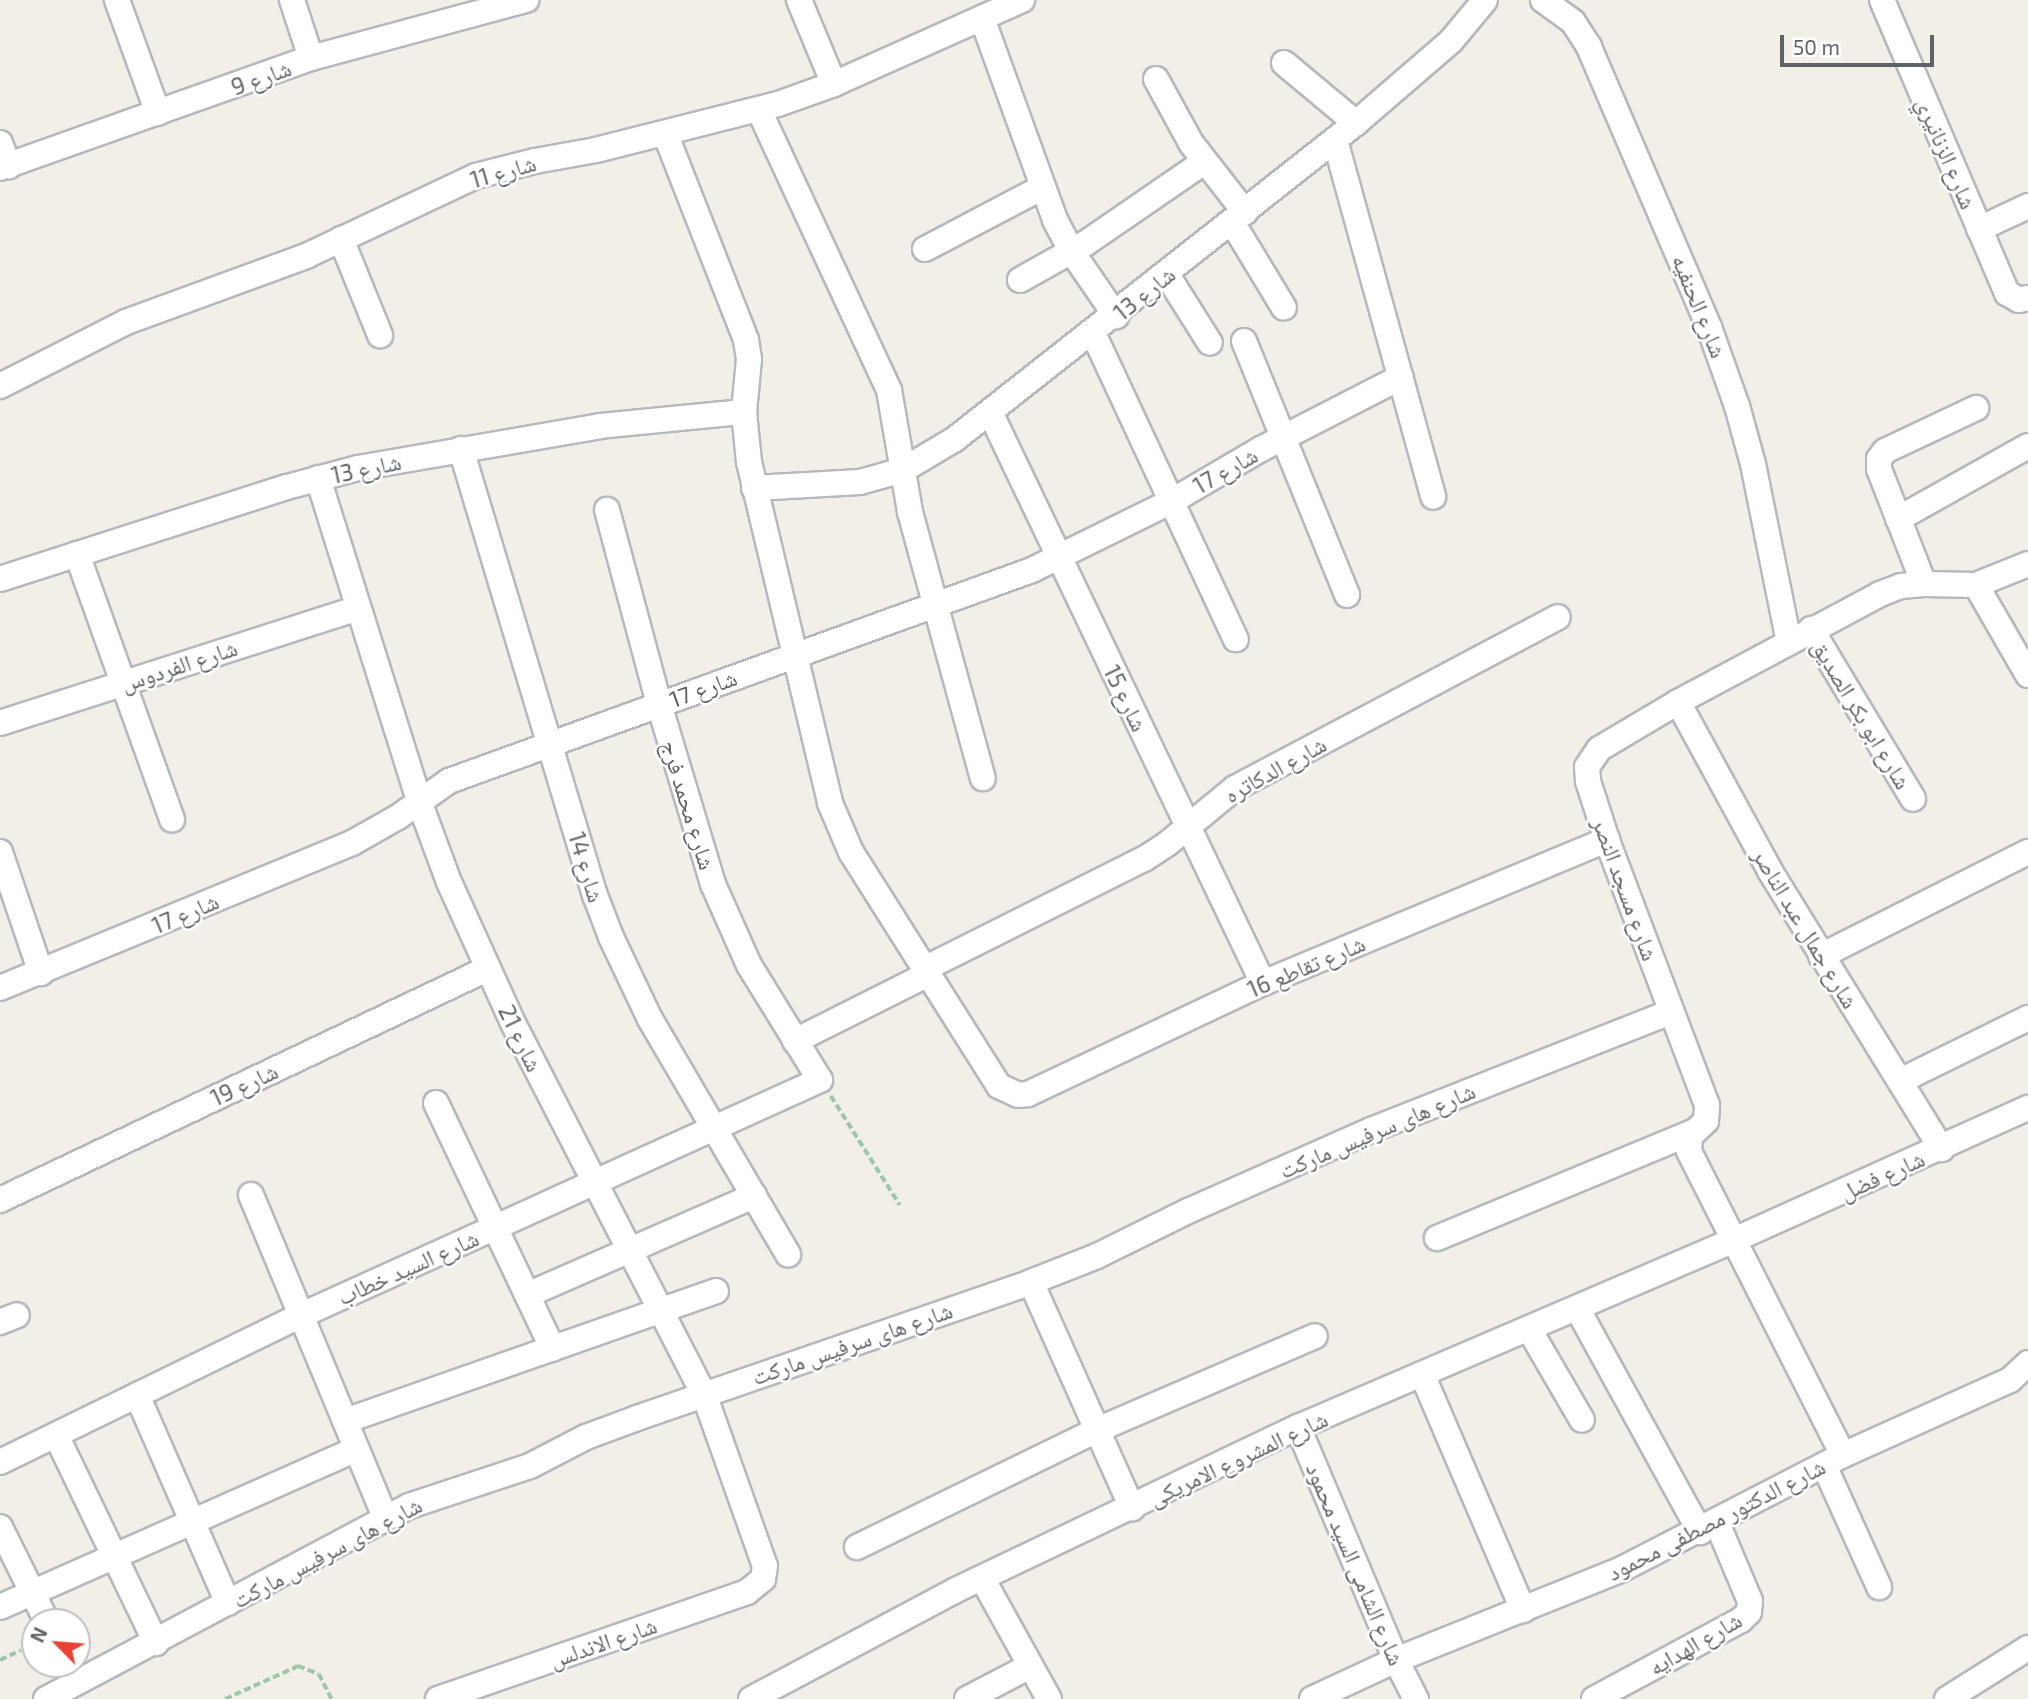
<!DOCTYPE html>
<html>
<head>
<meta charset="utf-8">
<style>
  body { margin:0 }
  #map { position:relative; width:2028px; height:1699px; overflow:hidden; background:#f1efe8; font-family:"Exo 2","Noto Naskh Arabic",sans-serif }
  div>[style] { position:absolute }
  .path>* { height:3.5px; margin-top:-1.75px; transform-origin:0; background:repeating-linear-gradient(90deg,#9cc7a9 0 7px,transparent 0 10.5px) }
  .roads { filter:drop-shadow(2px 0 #b5b8bc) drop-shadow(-2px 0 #b5b8bc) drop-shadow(0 2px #b5b8bc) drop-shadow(0 -2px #b5b8bc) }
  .minor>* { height:24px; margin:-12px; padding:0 12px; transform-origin:12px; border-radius:12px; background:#fff }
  span { translate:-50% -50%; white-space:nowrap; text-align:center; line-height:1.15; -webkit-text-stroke:5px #fff; paint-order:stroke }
  .street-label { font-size:23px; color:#5f6368 }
  .north { position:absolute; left:21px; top:1608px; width:70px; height:70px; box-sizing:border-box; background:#fff; border:2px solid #bfc1c3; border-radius:50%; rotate:295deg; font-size:19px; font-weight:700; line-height:28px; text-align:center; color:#5f6368 }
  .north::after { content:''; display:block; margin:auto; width:24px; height:32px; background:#ea4335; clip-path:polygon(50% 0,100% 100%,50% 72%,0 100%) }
  .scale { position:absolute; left:1780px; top:35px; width:154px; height:32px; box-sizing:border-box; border:4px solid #5f6368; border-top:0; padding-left:9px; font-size:21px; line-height:24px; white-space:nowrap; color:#5f6368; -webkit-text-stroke:5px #fff; paint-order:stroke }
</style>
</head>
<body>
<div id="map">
  <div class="path">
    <div style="left:831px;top:1096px;width:129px;rotate:57.7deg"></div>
    <div style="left:0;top:1660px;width:23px;rotate:-25deg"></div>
    <div style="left:225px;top:1699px;width:80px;rotate:-24.3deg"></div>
    <div style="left:298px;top:1666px;width:22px;rotate:21deg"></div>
    <div style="left:319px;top:1674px;width:28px;rotate:63deg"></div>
  </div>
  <div class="roads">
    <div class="minor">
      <div style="left:117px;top:0;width:120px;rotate:70.1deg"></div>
      <div style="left:292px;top:0;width:61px;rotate:71.9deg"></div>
      <div style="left:799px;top:0;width:91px;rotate:67.4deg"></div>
      <div style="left:1543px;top:0;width:37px;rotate:36deg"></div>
      <div style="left:1573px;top:22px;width:30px;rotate:57deg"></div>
      <div style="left:1589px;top:47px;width:305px;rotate:66.8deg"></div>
      <div style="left:1709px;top:327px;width:84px;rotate:70.5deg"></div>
      <div style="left:1737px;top:406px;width:60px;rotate:74.6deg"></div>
      <div style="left:1753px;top:464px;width:182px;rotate:78.6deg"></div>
      <div style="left:1882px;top:0;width:319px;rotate:66.9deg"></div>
      <div style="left:2007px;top:293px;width:14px;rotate:30deg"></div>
      <div style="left:2019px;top:300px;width:9px;rotate:-13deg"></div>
      <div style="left:982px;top:18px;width:215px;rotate:70.1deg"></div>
      <div style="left:1055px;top:220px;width:36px;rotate:62deg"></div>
      <div style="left:1072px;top:252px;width:78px;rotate:55.5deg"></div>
      <div style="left:1284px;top:63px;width:94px;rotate:39.8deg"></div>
      <div style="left:1156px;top:79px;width:73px;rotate:61.3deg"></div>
      <div style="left:1191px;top:143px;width:88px;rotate:52deg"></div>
      <div style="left:759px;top:110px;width:309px;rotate:65.1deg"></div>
      <div style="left:889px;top:390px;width:124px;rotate:80.2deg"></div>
      <div style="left:910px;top:512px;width:276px;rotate:74.7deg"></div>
      <div style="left:665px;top:133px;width:222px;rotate:68.6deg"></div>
      <div style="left:746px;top:340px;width:19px;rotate:81deg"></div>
      <div style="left:749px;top:359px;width:53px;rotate:95.4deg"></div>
      <div style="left:744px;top:412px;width:50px;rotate:84.3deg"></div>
      <div style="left:749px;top:462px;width:350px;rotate:76.6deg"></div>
      <div style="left:830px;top:803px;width:53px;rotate:66.8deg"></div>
      <div style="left:851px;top:852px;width:277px;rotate:57.7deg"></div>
      <div style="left:999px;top:1086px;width:21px;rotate:25deg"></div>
      <div style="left:1018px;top:1095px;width:10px;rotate:-6deg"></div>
      <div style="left:1028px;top:1094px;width:260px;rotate:-25.3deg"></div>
      <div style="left:1263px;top:983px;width:373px;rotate:-22.6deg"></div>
      <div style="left:1335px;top:140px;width:370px;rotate:74.6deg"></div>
      <div style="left:0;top:143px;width:25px;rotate:69deg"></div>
      <div style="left:0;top:168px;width:330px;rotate:-19.5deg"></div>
      <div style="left:311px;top:58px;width:223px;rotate:-15.1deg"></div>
      <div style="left:1232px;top:222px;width:100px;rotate:58.8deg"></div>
      <div style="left:1979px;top:229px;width:54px;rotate:-25.1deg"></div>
      <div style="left:341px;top:239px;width:104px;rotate:67.9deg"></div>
      <div style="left:925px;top:249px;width:133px;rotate:-27.7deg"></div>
      <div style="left:1167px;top:275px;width:80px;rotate:57.7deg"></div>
      <div style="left:1020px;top:280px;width:76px;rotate:-29.3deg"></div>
      <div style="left:1086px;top:243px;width:143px;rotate:-34.5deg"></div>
      <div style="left:1093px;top:333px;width:338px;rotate:65deg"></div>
      <div style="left:1244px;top:341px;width:274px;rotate:67.9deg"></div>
      <div style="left:0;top:386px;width:141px;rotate:-26.9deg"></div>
      <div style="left:126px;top:322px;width:192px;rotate:-20.1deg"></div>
      <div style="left:306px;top:256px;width:188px;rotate:-25.2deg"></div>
      <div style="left:476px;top:176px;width:61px;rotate:-14.3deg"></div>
      <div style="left:535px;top:161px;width:62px;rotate:-10.2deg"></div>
      <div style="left:596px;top:150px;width:188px;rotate:-14.2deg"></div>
      <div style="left:778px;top:104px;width:59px;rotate:-19.7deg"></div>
      <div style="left:834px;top:84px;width:206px;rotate:-24.1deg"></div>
      <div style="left:990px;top:412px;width:633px;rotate:64.45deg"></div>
      <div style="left:461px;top:449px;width:466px;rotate:73.3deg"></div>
      <div style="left:595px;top:895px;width:45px;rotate:69.1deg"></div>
      <div style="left:611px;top:937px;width:91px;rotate:64.6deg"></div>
      <div style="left:650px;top:1019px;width:273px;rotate:59.6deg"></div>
      <div style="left:318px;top:478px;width:338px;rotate:72.6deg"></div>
      <div style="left:419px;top:801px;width:86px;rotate:69.7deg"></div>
      <div style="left:449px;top:882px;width:155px;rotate:65.6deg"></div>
      <div style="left:513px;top:1023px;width:417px;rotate:62.8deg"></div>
      <div style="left:704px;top:1394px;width:182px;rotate:70.5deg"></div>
      <div style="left:765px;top:1566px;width:13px;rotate:99deg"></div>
      <div style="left:763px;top:1579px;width:21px;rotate:141deg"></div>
      <div style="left:747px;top:1592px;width:327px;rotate:160.9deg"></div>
      <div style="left:754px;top:488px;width:106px;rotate:-3.2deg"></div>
      <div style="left:860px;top:482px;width:45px;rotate:-15.6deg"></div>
      <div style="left:903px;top:470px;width:61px;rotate:-30.8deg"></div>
      <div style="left:955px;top:439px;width:511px;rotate:-38.24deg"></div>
      <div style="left:1356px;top:123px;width:125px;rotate:-40.8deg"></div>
      <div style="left:1451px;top:41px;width:53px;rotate:-50.3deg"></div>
      <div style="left:1898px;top:519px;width:149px;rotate:-29.3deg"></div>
      <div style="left:77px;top:554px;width:282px;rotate:70.3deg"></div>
      <div style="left:0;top:579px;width:301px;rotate:-17.8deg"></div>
      <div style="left:287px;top:487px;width:73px;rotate:-15deg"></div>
      <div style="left:358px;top:468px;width:246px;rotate:-9.8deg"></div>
      <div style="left:600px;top:426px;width:145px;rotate:-5.6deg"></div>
      <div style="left:1924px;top:584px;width:123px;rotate:-111.4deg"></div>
      <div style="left:1879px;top:469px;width:10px;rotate:-90deg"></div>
      <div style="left:1879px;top:459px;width:10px;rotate:-53deg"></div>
      <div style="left:1885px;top:451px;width:101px;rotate:-25.3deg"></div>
      <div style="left:1976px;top:585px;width:104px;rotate:60deg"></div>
      <div style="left:1811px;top:629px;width:198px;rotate:59deg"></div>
      <div style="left:1678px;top:702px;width:192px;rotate:61.4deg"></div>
      <div style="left:1770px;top:871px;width:327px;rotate:58.3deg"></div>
      <div style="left:0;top:723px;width:376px;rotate:-17.8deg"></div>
      <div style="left:0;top:852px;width:128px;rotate:71.3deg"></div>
      <div style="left:1821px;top:956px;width:232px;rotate:-26.7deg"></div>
      <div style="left:924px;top:969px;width:246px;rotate:-26.6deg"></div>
      <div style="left:1144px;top:859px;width:27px;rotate:-33deg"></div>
      <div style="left:1167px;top:844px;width:88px;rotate:-39.5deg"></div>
      <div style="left:1235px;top:788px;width:365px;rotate:-27.9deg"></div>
      <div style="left:0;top:988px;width:381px;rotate:-22.4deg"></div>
      <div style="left:352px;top:843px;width:53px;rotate:-29.5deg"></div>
      <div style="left:398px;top:817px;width:62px;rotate:-35.2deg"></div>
      <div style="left:449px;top:781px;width:620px;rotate:-19.9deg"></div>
      <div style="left:1032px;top:570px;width:156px;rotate:-26.2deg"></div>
      <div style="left:1172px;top:501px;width:103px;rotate:-30.3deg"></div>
      <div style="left:1261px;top:449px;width:157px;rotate:-27.2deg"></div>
      <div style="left:795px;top:1041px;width:149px;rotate:-26.7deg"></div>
      <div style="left:1900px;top:1081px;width:143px;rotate:-26.2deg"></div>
      <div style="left:436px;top:1103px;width:272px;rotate:64.6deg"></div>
      <div style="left:251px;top:1195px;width:349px;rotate:67.4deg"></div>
      <div style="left:0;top:1200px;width:539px;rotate:-25.38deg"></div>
      <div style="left:1437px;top:1238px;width:277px;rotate:-22.5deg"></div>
      <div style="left:1031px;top:1282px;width:248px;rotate:65.9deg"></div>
      <div style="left:527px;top:1295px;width:248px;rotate:-23.6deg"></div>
      <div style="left:1577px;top:1308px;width:256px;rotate:61.2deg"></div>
      <div style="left:0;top:1322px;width:18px;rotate:-22deg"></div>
      <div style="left:1529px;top:1329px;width:105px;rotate:59.8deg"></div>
      <div style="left:1422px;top:1374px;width:257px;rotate:66.8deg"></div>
      <div style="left:137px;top:1395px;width:227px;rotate:66.4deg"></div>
      <div style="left:345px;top:1421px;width:393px;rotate:-19.3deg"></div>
      <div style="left:1298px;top:1427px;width:253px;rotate:67.2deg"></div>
      <div style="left:1396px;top:1660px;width:44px;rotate:62.9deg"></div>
      <div style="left:56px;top:1435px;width:231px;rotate:64.3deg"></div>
      <div style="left:1843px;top:1455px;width:341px;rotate:-116.9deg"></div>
      <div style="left:1689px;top:1151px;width:15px;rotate:-86deg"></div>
      <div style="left:1690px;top:1136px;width:22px;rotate:-43deg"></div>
      <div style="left:1706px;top:1121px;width:16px;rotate:-86deg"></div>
      <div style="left:1707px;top:1105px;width:283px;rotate:-110.7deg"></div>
      <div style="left:1607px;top:840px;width:62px;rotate:-107.9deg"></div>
      <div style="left:1588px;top:781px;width:14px;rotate:-94deg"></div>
      <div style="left:1587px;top:767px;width:22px;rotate:-56deg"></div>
      <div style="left:1599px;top:749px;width:92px;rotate:-30.7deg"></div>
      <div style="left:1678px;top:702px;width:229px;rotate:-28.1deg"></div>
      <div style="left:1880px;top:594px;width:22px;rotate:-21deg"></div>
      <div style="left:1901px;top:586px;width:23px;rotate:-5deg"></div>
      <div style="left:1924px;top:584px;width:52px;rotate:1.1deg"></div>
      <div style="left:1976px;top:585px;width:56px;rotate:-22deg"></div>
      <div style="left:0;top:1462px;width:336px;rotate:-26deg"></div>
      <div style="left:302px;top:1315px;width:569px;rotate:-24.4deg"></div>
      <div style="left:820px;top:1080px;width:135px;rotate:-121.7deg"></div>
      <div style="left:749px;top:965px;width:89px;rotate:-114deg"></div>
      <div style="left:713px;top:884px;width:188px;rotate:-106.7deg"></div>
      <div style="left:659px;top:704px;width:201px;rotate:-105deg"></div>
      <div style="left:1824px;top:1465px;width:134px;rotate:65.7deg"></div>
      <div style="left:0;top:1527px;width:106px;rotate:63.7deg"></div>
      <div style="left:857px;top:1547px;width:267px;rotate:-26deg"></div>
      <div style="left:1097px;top:1430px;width:237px;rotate:-23.3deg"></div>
      <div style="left:982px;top:1578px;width:138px;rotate:61deg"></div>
      <div style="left:0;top:1607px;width:390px;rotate:-23.9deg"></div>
      <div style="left:46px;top:1699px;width:411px;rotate:-28deg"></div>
      <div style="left:409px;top:1506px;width:127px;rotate:-18.3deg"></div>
      <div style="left:530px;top:1466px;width:63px;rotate:-27.4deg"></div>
      <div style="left:586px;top:1437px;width:54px;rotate:-20.4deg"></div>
      <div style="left:637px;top:1418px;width:417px;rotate:-19deg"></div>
      <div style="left:1031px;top:1282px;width:71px;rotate:-21.5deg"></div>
      <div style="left:1097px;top:1256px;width:102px;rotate:-26.3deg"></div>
      <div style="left:1188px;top:1211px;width:200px;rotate:-23.9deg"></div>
      <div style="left:1371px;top:1130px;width:322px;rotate:-21.5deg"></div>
      <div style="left:751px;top:1699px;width:232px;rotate:-28deg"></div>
      <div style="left:956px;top:1590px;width:379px;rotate:-25.5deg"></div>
      <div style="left:1298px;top:1427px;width:477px;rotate:-23.2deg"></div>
      <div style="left:1736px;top:1239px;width:320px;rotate:-24.2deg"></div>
      <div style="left:967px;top:1699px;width:71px;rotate:-27.6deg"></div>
      <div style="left:1312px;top:1699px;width:93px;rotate:-24.9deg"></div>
      <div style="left:1396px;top:1660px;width:244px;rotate:-21.9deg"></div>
      <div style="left:1622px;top:1569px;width:249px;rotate:-27.3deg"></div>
      <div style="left:1843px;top:1455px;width:183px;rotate:-24.2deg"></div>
      <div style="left:2010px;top:1380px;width:25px;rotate:-43deg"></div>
      <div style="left:1594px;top:1699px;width:167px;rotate:-28.3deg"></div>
      <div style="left:1741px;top:1620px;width:11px;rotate:-45deg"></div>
      <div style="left:1749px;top:1612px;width:11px;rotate:-85deg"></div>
      <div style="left:1750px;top:1601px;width:85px;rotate:-112.9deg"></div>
      <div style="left:1947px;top:1699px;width:96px;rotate:-32.2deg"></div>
    </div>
  </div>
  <div class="street-label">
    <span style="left:261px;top:77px;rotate:-20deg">شارع 9</span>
    <span style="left:1947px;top:153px;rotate:67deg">شارع الزنانيري</span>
    <span style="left:503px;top:171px;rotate:-16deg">شارع 11</span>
    <span style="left:1144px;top:293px;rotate:-39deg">شارع 13</span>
    <span style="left:1700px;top:306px;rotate:68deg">شارع الحنفيه</span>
    <span style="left:366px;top:468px;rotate:-12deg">شارع 13</span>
    <span style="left:1225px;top:470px;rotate:-30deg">شارع 17</span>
    <span style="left:179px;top:665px;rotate:-18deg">شارع الفردوس</span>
    <span style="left:703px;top:688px;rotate:-20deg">شارع 17</span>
    <span style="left:1126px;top:698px;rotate:64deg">شارع 15</span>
    <span style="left:1862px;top:714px;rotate:59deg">شارع ابو بكر الصديق</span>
    <span style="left:1275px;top:769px;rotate:-29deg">شارع الدكاتره</span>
    <span style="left:689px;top:805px;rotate:73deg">شارع محمد فرج</span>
    <span style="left:587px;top:867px;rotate:73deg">شارع 14</span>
    <span style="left:1626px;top:889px;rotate:70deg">شارع مسجد النصر</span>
    <span style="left:185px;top:913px;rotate:-23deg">شارع 17</span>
    <span style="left:1806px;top:928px;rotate:59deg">شارع جمال عبد الناصر</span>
    <span style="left:1306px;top:966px;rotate:-23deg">شارع تقاطع 16</span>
    <span style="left:521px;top:1038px;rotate:64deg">شارع 21</span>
    <span style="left:244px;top:1084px;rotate:-25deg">شارع 19</span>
    <span style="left:1377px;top:1130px;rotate:-23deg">شارع هاى سرفيس ماركت</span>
    <span style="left:1882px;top:1175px;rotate:-24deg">شارع فضل</span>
    <span style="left:408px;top:1267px;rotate:-24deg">شارع السيد خطاب</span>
    <span style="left:852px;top:1343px;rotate:-19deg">شارع هاى سرفيس ماركت</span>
    <span style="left:1238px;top:1458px;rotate:-25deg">شارع المشروع الامريكى</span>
    <span style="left:1716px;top:1519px;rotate:-27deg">شارع الدكتور مصطفى محمود</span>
    <span style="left:327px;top:1552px;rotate:-28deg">شارع هاى سرفيس ماركت</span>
    <span style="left:1356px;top:1564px;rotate:67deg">شارع الشامى السيد محمود</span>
    <span style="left:603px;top:1642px;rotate:-19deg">شارع الاندلس</span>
    <span style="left:1695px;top:1643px;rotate:-30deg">شارع الهدايه</span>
  </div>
  <div class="north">N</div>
  <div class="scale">50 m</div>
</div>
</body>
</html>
